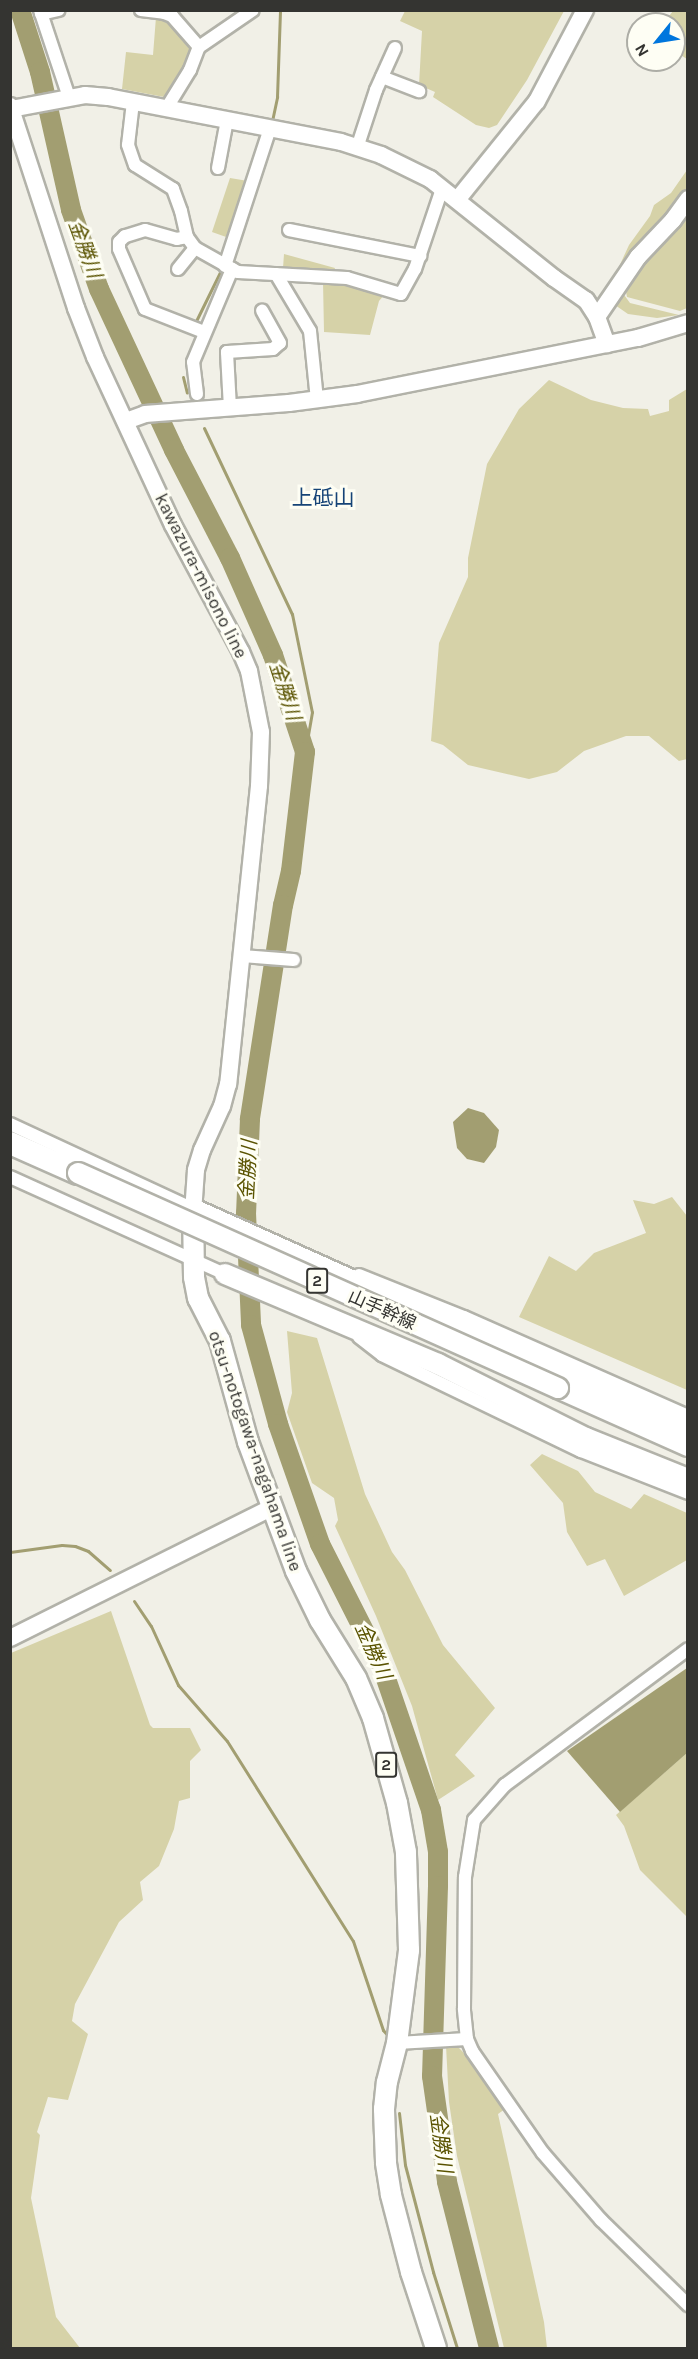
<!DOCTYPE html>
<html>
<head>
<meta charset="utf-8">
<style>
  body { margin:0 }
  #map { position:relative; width:698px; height:2359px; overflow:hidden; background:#f1f0e7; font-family:Karla,"Noto Sans JP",sans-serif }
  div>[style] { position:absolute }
  .green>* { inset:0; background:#d6d2a8 }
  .water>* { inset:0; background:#a29e71 }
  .stream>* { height:3px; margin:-1.5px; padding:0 1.5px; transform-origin:1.5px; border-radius:1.5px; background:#a29e71 }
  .river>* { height:20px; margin:-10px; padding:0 10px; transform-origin:10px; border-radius:10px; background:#a29e71 }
  .roads { filter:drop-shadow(2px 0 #b2b2a9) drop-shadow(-2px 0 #b2b2a9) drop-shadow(0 2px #b2b2a9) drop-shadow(0 -2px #b2b2a9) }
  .street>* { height:12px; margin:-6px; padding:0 6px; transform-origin:6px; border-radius:6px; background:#fff }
  .secondary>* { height:16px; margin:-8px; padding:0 8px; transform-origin:8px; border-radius:8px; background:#fff }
  .primary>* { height:20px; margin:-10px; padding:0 10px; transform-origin:10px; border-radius:10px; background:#fff }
  .highway>* { height:22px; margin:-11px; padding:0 11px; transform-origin:11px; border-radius:11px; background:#fff }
  .bridges { filter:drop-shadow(2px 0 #b2b2a9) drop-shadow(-2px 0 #b2b2a9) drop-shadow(0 2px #b2b2a9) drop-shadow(0 -2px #b2b2a9) }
  .primary-bridge>* { height:20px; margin:-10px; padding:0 10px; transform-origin:10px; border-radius:10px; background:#fff }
  span { translate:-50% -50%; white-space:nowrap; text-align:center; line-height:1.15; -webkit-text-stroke:6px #fefef4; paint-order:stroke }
  .shield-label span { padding:2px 4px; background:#fefef4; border:2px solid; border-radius:4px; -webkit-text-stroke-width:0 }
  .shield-label { font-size:16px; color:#343431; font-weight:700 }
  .street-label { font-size:18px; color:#343431 }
  .water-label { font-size:20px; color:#5a5300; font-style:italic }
  .quarter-label { font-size:21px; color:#164477 }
  .frame { position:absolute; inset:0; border:12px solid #343431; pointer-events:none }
  .north { position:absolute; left:626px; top:12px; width:60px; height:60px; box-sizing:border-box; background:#fefef4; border:2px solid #adada6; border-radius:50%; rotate:240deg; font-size:16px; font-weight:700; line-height:24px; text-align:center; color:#343431 }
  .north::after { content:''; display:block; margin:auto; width:21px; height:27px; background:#0076dd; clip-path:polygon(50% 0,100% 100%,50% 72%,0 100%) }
</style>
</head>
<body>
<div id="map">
  <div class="green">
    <div style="clip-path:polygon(405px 11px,564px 11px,527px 80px,497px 125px,489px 128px,476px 125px,433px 97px,435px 92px,419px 85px,422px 31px,400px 21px)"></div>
    <div style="clip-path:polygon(673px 11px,687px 11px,687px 59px,674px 51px,674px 24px,663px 24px)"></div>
    <div style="clip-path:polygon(156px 17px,171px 22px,190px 44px,191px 55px,172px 89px,164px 97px,122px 89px,126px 52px,153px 55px)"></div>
    <div style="clip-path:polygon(687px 170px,687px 189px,606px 295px,629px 245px,650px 216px,654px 205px,671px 193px)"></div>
    <div style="clip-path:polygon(230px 178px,248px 181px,229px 238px,212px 232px)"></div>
    <div style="clip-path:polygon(687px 214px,687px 308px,680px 311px,627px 297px,625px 286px,642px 262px)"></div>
    <div style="clip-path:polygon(284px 254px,335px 268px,334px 271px,283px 268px)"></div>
    <div style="clip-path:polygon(340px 281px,385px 294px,379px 301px,370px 335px,324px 332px,323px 282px)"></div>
    <div style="clip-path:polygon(622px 292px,630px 303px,679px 315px,657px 318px,628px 314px,615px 305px)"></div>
    <div style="clip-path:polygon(549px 380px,591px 400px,623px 408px,648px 409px,650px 416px,669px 411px,669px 400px,687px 389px,687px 759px,679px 761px,649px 736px,626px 736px,584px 751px,557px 772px,529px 779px,468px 765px,443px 745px,431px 741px,439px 643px,468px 577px,468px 558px,487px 464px,519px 409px)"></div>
    <div style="clip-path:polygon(672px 1197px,687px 1216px,687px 1390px,519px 1317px,549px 1256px,576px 1271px,594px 1253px,646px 1233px,633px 1200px,654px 1204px)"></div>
    <div style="clip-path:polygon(287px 1331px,317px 1338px,365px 1494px,392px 1552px,405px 1570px,443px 1645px,495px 1708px,455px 1755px,475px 1776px,438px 1800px,412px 1706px,376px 1616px,335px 1526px,338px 1520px,334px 1498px,312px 1483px,287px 1412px,292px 1393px)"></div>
    <div style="clip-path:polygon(542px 1454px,578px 1471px,595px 1492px,631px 1509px,644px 1494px,687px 1513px,687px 1560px,624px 1596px,605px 1559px,587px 1566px,567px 1532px,563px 1503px,530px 1465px)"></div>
    <div style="clip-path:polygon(111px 1611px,150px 1725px,153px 1728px,190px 1728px,201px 1750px,190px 1761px,190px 1798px,179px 1801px,174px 1829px,159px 1866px,140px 1882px,143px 1900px,119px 1922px,75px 2004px,72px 2021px,88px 2034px,68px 2100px,48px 2097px,37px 2132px,40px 2135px,31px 2198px,56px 2317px,80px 2348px,11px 2348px,11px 1653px)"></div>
    <div style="clip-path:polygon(687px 1753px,687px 1917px,640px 1870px,624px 1826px,616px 1815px)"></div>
    <div style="clip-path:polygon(456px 2045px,482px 2071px,505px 2109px,498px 2114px,544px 2322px,547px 2348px,504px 2348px,457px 2156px,449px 2102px,446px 2046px)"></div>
  </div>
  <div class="water">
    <div style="clip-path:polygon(468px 1108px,484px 1113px,499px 1130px,496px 1147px,484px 1163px,467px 1159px,457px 1148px,453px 1122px)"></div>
    <div style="clip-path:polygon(687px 1668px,687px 1753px,620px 1812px,567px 1751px)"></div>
  </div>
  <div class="stream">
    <div style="left:272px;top:121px;width:25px;rotate:-78deg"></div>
    <div style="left:277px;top:97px;width:87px;rotate:-88deg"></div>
    <div style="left:196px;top:321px;width:57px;rotate:-63.9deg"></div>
    <div style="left:183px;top:377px;width:16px;rotate:76deg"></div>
    <div style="left:204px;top:428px;width:206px;rotate:64.7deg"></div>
    <div style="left:292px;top:614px;width:100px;rotate:78.5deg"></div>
    <div style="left:312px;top:712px;width:41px;rotate:99.9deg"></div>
    <div style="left:10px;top:1552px;width:52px;rotate:-7.7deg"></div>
    <div style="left:62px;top:1545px;width:13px;rotate:4deg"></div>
    <div style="left:75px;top:1546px;width:14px;rotate:21deg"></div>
    <div style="left:88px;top:1551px;width:29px;rotate:41deg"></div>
    <div style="left:134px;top:1601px;width:30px;rotate:56deg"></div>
    <div style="left:151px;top:1626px;width:65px;rotate:65.4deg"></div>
    <div style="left:178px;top:1685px;width:74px;rotate:48.8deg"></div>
    <div style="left:227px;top:1741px;width:236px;rotate:57.8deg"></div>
    <div style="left:353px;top:1941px;width:94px;rotate:71.4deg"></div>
    <div style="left:383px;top:2030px;width:8px;rotate:50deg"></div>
    <div style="left:399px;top:2113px;width:52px;rotate:83.4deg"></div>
    <div style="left:405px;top:2165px;width:111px;rotate:75.3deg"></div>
    <div style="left:433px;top:2272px;width:80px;rotate:72.5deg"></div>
  </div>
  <div class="river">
    <div style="left:20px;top:10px;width:65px;rotate:72.1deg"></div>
    <div style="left:40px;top:72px;width:141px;rotate:77.3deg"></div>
    <div style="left:71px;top:210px;width:84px;rotate:70.5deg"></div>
    <div style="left:99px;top:289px;width:178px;rotate:65deg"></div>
    <div style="left:174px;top:450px;width:122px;rotate:62.6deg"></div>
    <div style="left:230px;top:558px;width:106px;rotate:66.1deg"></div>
    <div style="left:273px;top:655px;width:102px;rotate:71.7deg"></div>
    <div style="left:305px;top:752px;width:120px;rotate:96.7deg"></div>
    <div style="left:291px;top:871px;width:35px;rotate:103deg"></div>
    <div style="left:283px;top:905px;width:217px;rotate:98.8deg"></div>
    <div style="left:250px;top:1119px;width:94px;rotate:92.4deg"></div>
    <div style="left:246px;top:1213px;width:112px;rotate:87.4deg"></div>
    <div style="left:251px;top:1325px;width:103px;rotate:74.7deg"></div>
    <div style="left:278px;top:1424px;width:127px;rotate:70.7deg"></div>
    <div style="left:320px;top:1544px;width:135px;rotate:63.1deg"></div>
    <div style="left:381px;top:1664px;width:154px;rotate:71.1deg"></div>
    <div style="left:431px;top:1810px;width:43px;rotate:80.5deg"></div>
    <div style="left:438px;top:1852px;width:34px;rotate:90deg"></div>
    <div style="left:438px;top:1886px;width:190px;rotate:91.8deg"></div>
    <div style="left:432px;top:2076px;width:107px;rotate:81.9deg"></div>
    <div style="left:447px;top:2182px;width:171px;rotate:75.8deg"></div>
  </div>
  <div class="roads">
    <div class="street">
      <div style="left:40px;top:10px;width:92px;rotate:71.6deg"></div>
      <div style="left:141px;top:10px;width:23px;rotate:7deg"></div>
      <div style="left:164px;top:13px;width:9px;rotate:21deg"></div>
      <div style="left:172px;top:16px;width:41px;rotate:48.9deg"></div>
      <div style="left:41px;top:14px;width:18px;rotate:-13deg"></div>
      <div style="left:382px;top:77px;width:40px;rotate:21deg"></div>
      <div style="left:133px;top:102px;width:43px;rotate:96.6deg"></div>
      <div style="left:128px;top:145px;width:21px;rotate:71deg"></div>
      <div style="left:135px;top:165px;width:45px;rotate:32.3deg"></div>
      <div style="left:173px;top:189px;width:23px;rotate:70deg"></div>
      <div style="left:181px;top:211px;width:27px;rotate:77deg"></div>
      <div style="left:187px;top:237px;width:14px;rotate:54deg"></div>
      <div style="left:195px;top:248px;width:49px;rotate:29.2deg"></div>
      <div style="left:238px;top:272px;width:109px;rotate:3.2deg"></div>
      <div style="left:347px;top:278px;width:56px;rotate:16.5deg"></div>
      <div style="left:401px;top:294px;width:29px;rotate:-61deg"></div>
      <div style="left:415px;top:269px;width:84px;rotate:-71.4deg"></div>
      <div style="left:166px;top:109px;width:46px;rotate:-58.4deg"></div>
      <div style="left:190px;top:70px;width:25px;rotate:-69deg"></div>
      <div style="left:199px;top:47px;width:65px;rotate:-34.4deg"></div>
      <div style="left:357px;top:148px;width:61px;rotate:-71.9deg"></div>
      <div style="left:376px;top:90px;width:46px;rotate:-65.7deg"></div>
      <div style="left:218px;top:168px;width:49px;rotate:-79.4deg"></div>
      <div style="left:289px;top:230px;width:134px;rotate:11.2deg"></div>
      <div style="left:187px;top:237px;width:10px;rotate:169deg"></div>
      <div style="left:177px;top:239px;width:33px;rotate:-164deg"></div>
      <div style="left:145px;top:230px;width:21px;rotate:163deg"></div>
      <div style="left:125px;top:236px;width:8px;rotate:135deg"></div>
      <div style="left:119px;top:242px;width:7px;rotate:90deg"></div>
      <div style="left:119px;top:249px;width:65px;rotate:66.6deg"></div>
      <div style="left:145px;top:309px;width:63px;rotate:21.3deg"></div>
      <div style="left:225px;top:266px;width:145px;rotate:-71.9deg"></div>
      <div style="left:178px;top:269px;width:27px;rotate:-51deg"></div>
      <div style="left:276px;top:274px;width:66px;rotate:59.2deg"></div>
      <div style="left:310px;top:331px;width:69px;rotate:84.2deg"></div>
      <div style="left:197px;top:394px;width:32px;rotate:-97deg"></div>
      <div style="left:193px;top:362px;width:101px;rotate:-67.2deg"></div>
      <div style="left:230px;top:408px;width:56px;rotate:-93.1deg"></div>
      <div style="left:227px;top:352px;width:46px;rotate:-3.7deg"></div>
      <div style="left:273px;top:349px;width:9px;rotate:-41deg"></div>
      <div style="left:280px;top:343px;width:37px;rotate:-119deg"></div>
      <div style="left:242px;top:956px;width:52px;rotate:4.4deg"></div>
      <div style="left:10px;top:1124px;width:202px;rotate:24.9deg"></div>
      <div style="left:10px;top:1177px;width:236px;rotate:24.3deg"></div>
      <div style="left:359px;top:1275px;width:113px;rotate:21.8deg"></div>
      <div style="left:464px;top:1317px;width:245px;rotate:23.8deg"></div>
      <div style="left:359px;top:1337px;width:29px;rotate:38deg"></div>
      <div style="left:382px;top:1355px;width:221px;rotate:25.8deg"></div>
      <div style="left:581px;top:1451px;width:115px;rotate:21.4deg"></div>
      <div style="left:467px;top:2039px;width:30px;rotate:-96deg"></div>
      <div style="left:464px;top:2009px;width:132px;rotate:-89.6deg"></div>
      <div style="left:465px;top:1877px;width:58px;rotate:-81deg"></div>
      <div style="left:474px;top:1820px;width:47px;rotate:-48.5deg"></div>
      <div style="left:505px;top:1785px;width:228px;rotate:-36.6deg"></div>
      <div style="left:397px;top:2043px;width:70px;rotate:-3.3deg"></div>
      <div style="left:467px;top:2039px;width:13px;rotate:67deg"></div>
      <div style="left:472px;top:2051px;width:124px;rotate:55.2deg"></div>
      <div style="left:543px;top:2153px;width:89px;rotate:49.1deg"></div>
      <div style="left:601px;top:2220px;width:122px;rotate:44.3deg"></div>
    </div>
    <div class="secondary">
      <div style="left:10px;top:106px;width:213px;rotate:71.9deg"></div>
      <div style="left:76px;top:308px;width:53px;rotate:68.8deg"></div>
      <div style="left:95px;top:357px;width:185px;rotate:65.1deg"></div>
      <div style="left:173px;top:525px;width:144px;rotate:61.8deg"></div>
      <div style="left:241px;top:652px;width:21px;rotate:67deg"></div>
      <div style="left:249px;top:671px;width:62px;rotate:78.9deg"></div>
      <div style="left:261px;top:732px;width:54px;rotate:92.1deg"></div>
      <div style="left:259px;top:786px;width:300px;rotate:95.9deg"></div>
      <div style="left:228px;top:1084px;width:23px;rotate:105deg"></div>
      <div style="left:222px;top:1106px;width:48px;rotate:114.4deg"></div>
      <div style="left:202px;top:1150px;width:21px;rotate:107deg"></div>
      <div style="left:196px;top:1170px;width:39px;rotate:94deg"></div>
      <div style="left:11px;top:109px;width:75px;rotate:-10.7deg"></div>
      <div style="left:85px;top:95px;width:23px;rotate:5deg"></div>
      <div style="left:108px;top:97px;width:237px;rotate:10.9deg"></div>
      <div style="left:341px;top:142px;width:42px;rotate:18deg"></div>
      <div style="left:381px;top:155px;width:55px;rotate:26.1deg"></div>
      <div style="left:430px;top:179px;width:159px;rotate:38.6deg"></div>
      <div style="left:554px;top:278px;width:39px;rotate:35deg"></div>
      <div style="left:586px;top:300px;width:20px;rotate:57deg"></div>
      <div style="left:597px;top:317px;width:29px;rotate:70deg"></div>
      <div style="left:457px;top:200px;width:127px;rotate:-51.1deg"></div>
      <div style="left:537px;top:101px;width:103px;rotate:-62.2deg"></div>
      <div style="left:597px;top:317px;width:73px;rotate:-55.7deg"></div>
      <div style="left:638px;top:257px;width:51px;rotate:-46.6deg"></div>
      <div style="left:673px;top:220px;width:26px;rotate:-54deg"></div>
      <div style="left:126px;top:421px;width:20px;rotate:-20deg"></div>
      <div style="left:145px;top:414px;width:144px;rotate:-4.4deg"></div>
      <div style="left:289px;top:403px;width:69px;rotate:-7.5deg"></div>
      <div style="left:357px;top:394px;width:287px;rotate:-11.3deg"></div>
      <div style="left:638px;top:338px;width:52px;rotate:-16.7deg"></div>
      <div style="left:10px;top:1638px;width:294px;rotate:-26.5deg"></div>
    </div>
    <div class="primary">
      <div style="left:225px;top:1274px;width:231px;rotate:22.9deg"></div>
      <div style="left:438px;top:1364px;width:165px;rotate:26.6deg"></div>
      <div style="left:586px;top:1438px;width:110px;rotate:21.9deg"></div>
      <div style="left:558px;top:1388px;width:142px;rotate:24deg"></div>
      <div style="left:436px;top:2348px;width:80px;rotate:-108.2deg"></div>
      <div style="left:411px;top:2272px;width:80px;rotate:-104.6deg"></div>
      <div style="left:391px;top:2195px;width:33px;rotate:-99deg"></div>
      <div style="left:386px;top:2162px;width:53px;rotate:-92.2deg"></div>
      <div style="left:384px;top:2109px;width:27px;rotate:-84deg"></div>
      <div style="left:387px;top:2082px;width:40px;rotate:-75.6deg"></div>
      <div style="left:397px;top:2043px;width:94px;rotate:-82.6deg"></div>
      <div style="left:409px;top:1950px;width:98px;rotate:-91.8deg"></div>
      <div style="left:406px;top:1852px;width:50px;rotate:-100.4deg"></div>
      <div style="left:397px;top:1803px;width:88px;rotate:-105.8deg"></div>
      <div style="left:373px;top:1718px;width:43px;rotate:-113deg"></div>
      <div style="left:356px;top:1678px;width:68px;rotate:-121.8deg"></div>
      <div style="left:320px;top:1620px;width:55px;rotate:-116.1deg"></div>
      <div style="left:296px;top:1571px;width:138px;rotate:-110.4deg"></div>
      <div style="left:248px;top:1442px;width:105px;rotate:-105.5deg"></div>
      <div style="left:220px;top:1341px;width:48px;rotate:-117.1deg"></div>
      <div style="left:198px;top:1298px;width:21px;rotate:-101deg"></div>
      <div style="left:194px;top:1277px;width:68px;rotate:-90.8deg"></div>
      <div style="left:193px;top:1209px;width:543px;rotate:24.16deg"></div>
    </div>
    <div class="highway">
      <div style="left:10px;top:1143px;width:74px;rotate:23.8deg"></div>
    </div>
  </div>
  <div class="bridges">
    <div class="primary-bridge">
      <div style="left:78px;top:1173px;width:526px;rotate:24.13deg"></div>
    </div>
  </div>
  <div class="shield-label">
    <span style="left:317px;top:1281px">2</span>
    <span style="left:386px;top:1765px">2</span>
  </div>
  <div class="street-label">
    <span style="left:201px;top:576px;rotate:63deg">kawazura-misono line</span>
    <span style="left:382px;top:1310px;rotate:24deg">山手幹線</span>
    <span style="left:255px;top:1451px;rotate:71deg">otsu-notogawa-nagahama line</span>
  </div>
  <div class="water-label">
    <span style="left:85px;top:249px;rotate:70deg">金勝川</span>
    <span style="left:285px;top:691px;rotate:72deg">金勝川</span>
    <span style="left:248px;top:1170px;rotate:-87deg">金勝川</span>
    <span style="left:373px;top:1651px;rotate:66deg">金勝川</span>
    <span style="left:441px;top:2143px;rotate:82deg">金勝川</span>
  </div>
  <div class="quarter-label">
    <span style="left:323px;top:498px">上砥山</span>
  </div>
  <div class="frame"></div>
  <div class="north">N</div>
</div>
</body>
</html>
